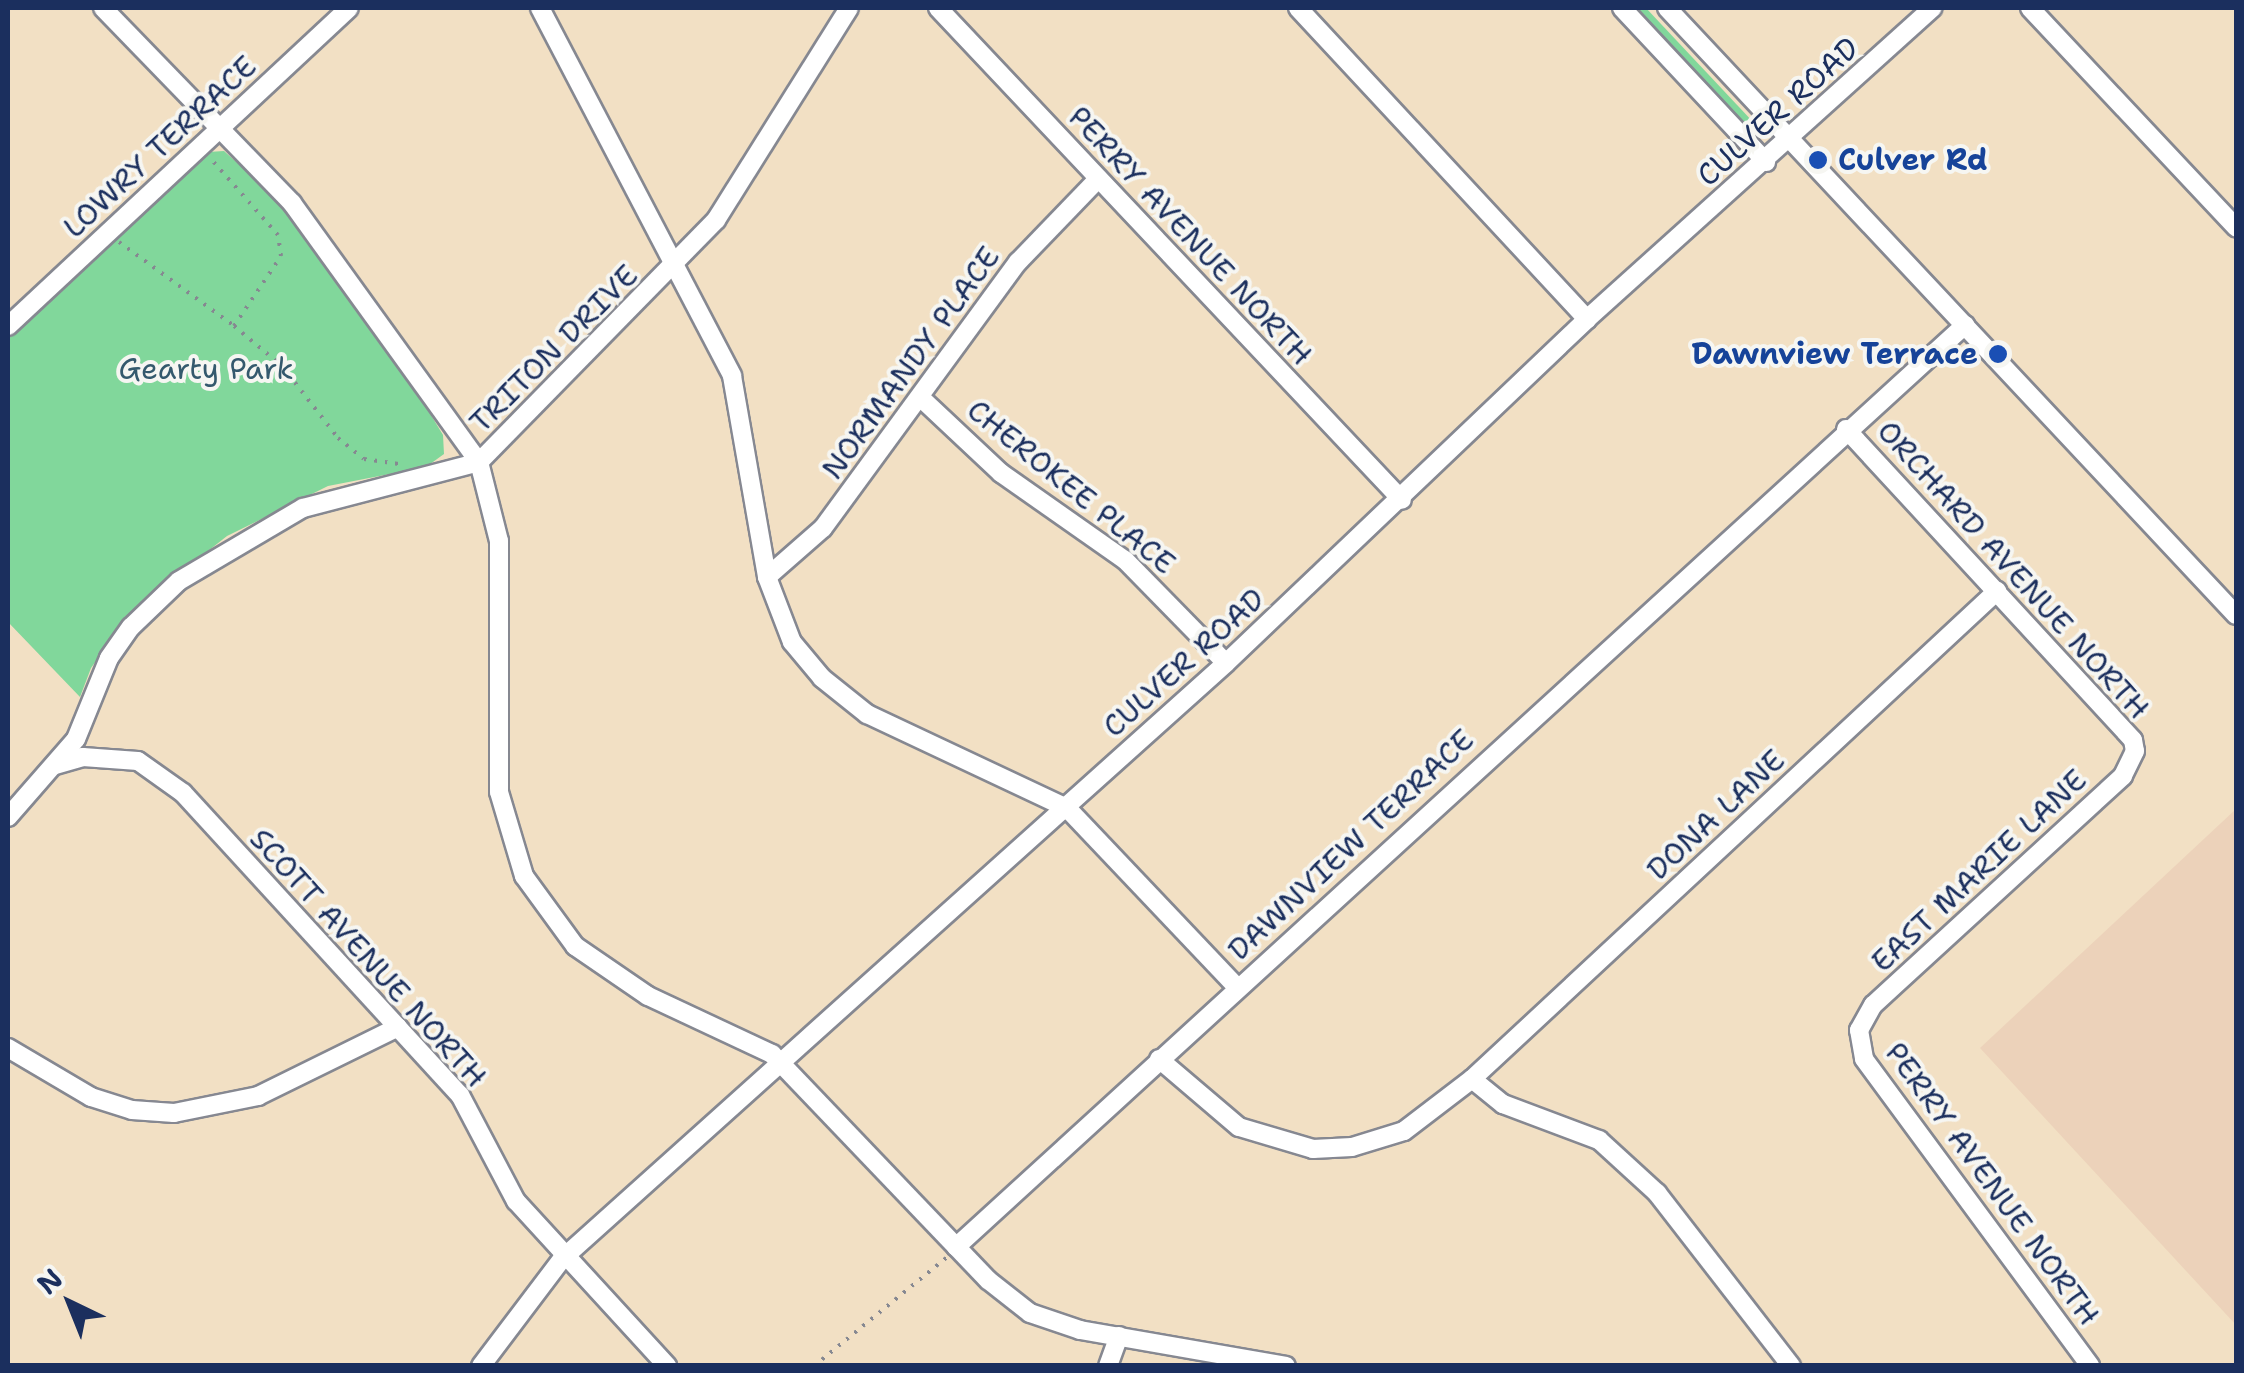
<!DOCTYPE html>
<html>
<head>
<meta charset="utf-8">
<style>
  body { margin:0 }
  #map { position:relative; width:2244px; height:1373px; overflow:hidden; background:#f2e0c4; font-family:"Shantell Sans",sans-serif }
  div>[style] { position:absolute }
  .built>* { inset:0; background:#ecd2ba }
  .green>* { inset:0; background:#81d79b }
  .path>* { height:4px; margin-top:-2px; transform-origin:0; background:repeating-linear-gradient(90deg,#868891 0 2.5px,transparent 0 10.5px) }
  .roads { filter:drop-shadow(2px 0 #868891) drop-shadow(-2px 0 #868891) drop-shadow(0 2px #868891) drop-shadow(0 -2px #868891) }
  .minor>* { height:18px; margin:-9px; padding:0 9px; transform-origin:9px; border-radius:9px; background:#fff }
  .dots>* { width:28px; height:28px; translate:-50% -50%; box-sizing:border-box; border:5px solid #f6f6f2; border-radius:50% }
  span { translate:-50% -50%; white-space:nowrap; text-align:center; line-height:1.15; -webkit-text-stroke:8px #f6f6f2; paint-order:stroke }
  .street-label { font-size:30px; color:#1b2f5e }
  .transit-label { font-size:30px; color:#164399; font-weight:700 }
  .left { translate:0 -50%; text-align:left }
  .right { translate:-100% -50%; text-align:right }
  .park-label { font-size:30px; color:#34596d }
  .frame { position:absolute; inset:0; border:10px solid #1b2f5e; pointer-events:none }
  .north { position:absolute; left:20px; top:1253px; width:100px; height:100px; -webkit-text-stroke:8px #f6f6f2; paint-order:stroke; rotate:317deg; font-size:28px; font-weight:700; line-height:40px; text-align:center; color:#1b2f5e }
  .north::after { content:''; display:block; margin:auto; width:35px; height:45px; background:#1b2f5e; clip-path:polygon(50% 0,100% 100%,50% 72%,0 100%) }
</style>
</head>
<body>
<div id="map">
  <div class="built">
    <div style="clip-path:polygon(2236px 809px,2236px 1325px,1980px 1048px)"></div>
  </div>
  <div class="green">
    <div style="clip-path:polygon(1634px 8px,1646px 8px,1754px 123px,1760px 140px)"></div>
    <div style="clip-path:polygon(224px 151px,269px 191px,325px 261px,417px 392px,443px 435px,444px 454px,426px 467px,328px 486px,227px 536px,131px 612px,91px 668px,80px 697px,8px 622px,8px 339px,208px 152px)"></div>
  </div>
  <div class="path">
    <div style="left:119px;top:242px;width:142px;rotate:36.1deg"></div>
    <div style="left:234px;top:326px;width:84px;rotate:-56.1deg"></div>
    <div style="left:281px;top:256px;width:21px;rotate:-98deg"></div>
    <div style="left:278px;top:235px;width:103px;rotate:-131.4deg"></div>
    <div style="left:234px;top:326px;width:62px;rotate:39.8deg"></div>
    <div style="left:282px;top:366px;width:91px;rotate:52.1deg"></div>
    <div style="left:338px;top:438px;width:33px;rotate:39deg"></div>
    <div style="left:364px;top:459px;width:37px;rotate:8deg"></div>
    <div style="left:814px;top:1366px;width:171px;rotate:-39.3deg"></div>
  </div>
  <div class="roads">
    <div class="minor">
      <div style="left:103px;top:8px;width:272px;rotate:45.9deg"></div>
      <div style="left:292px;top:203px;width:319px;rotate:54.2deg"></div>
      <div style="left:479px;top:462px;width:81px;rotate:75.8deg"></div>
      <div style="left:499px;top:541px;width:251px;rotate:90deg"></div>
      <div style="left:499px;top:792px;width:88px;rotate:73.4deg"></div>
      <div style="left:524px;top:876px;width:87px;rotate:53.9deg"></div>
      <div style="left:575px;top:946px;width:88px;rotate:34.4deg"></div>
      <div style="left:648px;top:996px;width:137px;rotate:25.1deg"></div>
      <div style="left:772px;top:1054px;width:313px;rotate:46.3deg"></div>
      <div style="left:988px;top:1280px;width:53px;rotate:38.2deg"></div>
      <div style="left:1030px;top:1313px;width:53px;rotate:18.8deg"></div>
      <div style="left:1080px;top:1330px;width:209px;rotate:9.9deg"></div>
      <div style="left:540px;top:8px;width:415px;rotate:62.4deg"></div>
      <div style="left:732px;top:376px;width:204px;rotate:80.1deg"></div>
      <div style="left:767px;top:577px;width:70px;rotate:69deg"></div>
      <div style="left:792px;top:642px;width:47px;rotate:50.2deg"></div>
      <div style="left:822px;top:678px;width:58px;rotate:38.7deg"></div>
      <div style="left:867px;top:714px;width:221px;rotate:25.2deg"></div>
      <div style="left:1067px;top:808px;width:247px;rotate:46.5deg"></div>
      <div style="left:938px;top:8px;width:676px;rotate:46.68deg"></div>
      <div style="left:1298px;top:8px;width:425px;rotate:47.1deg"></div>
      <div style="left:1622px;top:8px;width:211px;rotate:46.9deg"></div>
      <div style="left:1667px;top:8px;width:832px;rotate:46.85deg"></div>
      <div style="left:2030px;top:8px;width:301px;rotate:46.8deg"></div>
      <div style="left:8px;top:326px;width:466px;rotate:-43deg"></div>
      <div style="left:921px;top:398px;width:110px;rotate:43.2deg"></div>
      <div style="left:1001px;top:473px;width:151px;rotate:35.1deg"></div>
      <div style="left:1125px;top:560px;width:144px;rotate:45.6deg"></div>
      <div style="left:1846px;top:429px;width:423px;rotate:47.3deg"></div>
      <div style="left:2133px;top:740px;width:11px;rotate:80deg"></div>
      <div style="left:2135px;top:751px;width:28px;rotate:116deg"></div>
      <div style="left:2123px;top:776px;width:339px;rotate:137.5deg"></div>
      <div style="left:1873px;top:1005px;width:29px;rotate:119deg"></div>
      <div style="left:1859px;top:1030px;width:29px;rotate:80deg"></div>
      <div style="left:1864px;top:1059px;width:381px;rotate:53.6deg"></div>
      <div style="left:767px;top:577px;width:74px;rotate:-41.2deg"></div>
      <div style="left:823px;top:528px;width:330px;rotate:-53.8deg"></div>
      <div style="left:1018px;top:262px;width:115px;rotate:-46.1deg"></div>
      <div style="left:55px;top:765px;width:29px;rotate:-16deg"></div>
      <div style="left:83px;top:757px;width:55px;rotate:4.2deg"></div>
      <div style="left:138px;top:761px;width:55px;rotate:35.4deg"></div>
      <div style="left:183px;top:793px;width:410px;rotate:47.5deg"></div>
      <div style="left:460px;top:1095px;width:120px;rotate:62.2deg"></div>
      <div style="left:516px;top:1201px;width:224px;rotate:47.5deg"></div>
      <div style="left:8px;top:817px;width:103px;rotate:-48.9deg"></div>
      <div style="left:76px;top:739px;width:87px;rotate:-67.8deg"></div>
      <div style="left:109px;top:658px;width:38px;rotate:-55deg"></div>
      <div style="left:131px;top:627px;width:66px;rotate:-43.8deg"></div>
      <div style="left:179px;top:581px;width:144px;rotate:-30.5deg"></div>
      <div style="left:303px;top:508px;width:182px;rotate:-14.6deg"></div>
      <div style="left:479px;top:462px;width:339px;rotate:-45.6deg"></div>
      <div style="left:716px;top:220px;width:250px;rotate:-57.9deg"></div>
      <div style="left:8px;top:1048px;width:96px;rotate:30.6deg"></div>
      <div style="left:91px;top:1097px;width:43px;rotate:17.6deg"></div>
      <div style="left:132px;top:1110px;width:42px;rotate:4.1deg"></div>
      <div style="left:174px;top:1113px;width:86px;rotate:-11.4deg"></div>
      <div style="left:258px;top:1096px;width:156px;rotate:-26.2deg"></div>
      <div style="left:1159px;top:1059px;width:105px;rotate:40.4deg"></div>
      <div style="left:1239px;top:1127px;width:77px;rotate:16.6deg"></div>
      <div style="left:1313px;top:1149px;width:39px;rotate:-3deg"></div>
      <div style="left:1352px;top:1147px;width:54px;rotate:-17.1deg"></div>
      <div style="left:1404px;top:1131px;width:86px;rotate:-37.4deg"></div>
      <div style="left:1472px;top:1079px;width:40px;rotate:39deg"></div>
      <div style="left:1503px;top:1104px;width:103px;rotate:20.6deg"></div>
      <div style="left:1599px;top:1140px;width:79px;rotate:42.4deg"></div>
      <div style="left:1657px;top:1193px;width:219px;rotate:52.2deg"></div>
      <div style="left:1472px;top:1079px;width:717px;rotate:-42.91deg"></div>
      <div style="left:956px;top:1247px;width:1367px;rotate:-42.42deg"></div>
      <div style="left:481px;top:1366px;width:134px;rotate:-52.9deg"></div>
      <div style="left:562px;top:1259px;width:892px;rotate:-41.91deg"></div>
      <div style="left:1226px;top:663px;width:499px;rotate:-43.6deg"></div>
      <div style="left:1587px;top:319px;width:465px;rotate:-42deg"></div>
      <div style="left:1108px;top:1366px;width:32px;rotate:-70deg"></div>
    </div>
  </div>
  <div class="dots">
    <div style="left:1818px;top:160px;background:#1a4fb4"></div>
    <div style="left:1998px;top:354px;background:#1a4fb4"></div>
  </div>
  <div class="street-label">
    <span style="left:1778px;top:112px;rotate:-42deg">CULVER ROAD</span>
    <span style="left:160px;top:147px;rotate:-43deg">LOWRY TERRACE</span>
    <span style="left:1190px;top:236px;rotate:47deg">PERRY AVENUE NORTH</span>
    <span style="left:554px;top:349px;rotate:-45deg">TRITON DRIVE</span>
    <span style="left:911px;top:363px;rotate:-54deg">NORMANDY PLACE</span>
    <span style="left:1071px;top:487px;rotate:39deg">CHEROKEE PLACE</span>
    <span style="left:2013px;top:570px;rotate:48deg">ORCHARD AVENUE NORTH</span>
    <span style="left:1184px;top:663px;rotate:-42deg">CULVER ROAD</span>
    <span style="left:1716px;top:815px;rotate:-43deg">DONA LANE</span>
    <span style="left:1351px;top:845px;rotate:-43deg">DAWNVIEW TERRACE</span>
    <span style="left:1979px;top:871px;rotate:-43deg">EAST MARIE LANE</span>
    <span style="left:368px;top:958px;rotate:48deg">SCOTT AVENUE NORTH</span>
    <span style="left:1992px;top:1184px;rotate:54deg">PERRY AVENUE NORTH</span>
  </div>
  <div class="transit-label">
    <span class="left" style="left:1838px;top:160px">Culver Rd</span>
    <span class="right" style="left:1978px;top:354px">Dawnview Terrace</span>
  </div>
  <div class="park-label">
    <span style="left:206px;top:369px">Gearty Park</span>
  </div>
  <div class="frame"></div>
  <div class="north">N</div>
</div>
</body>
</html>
